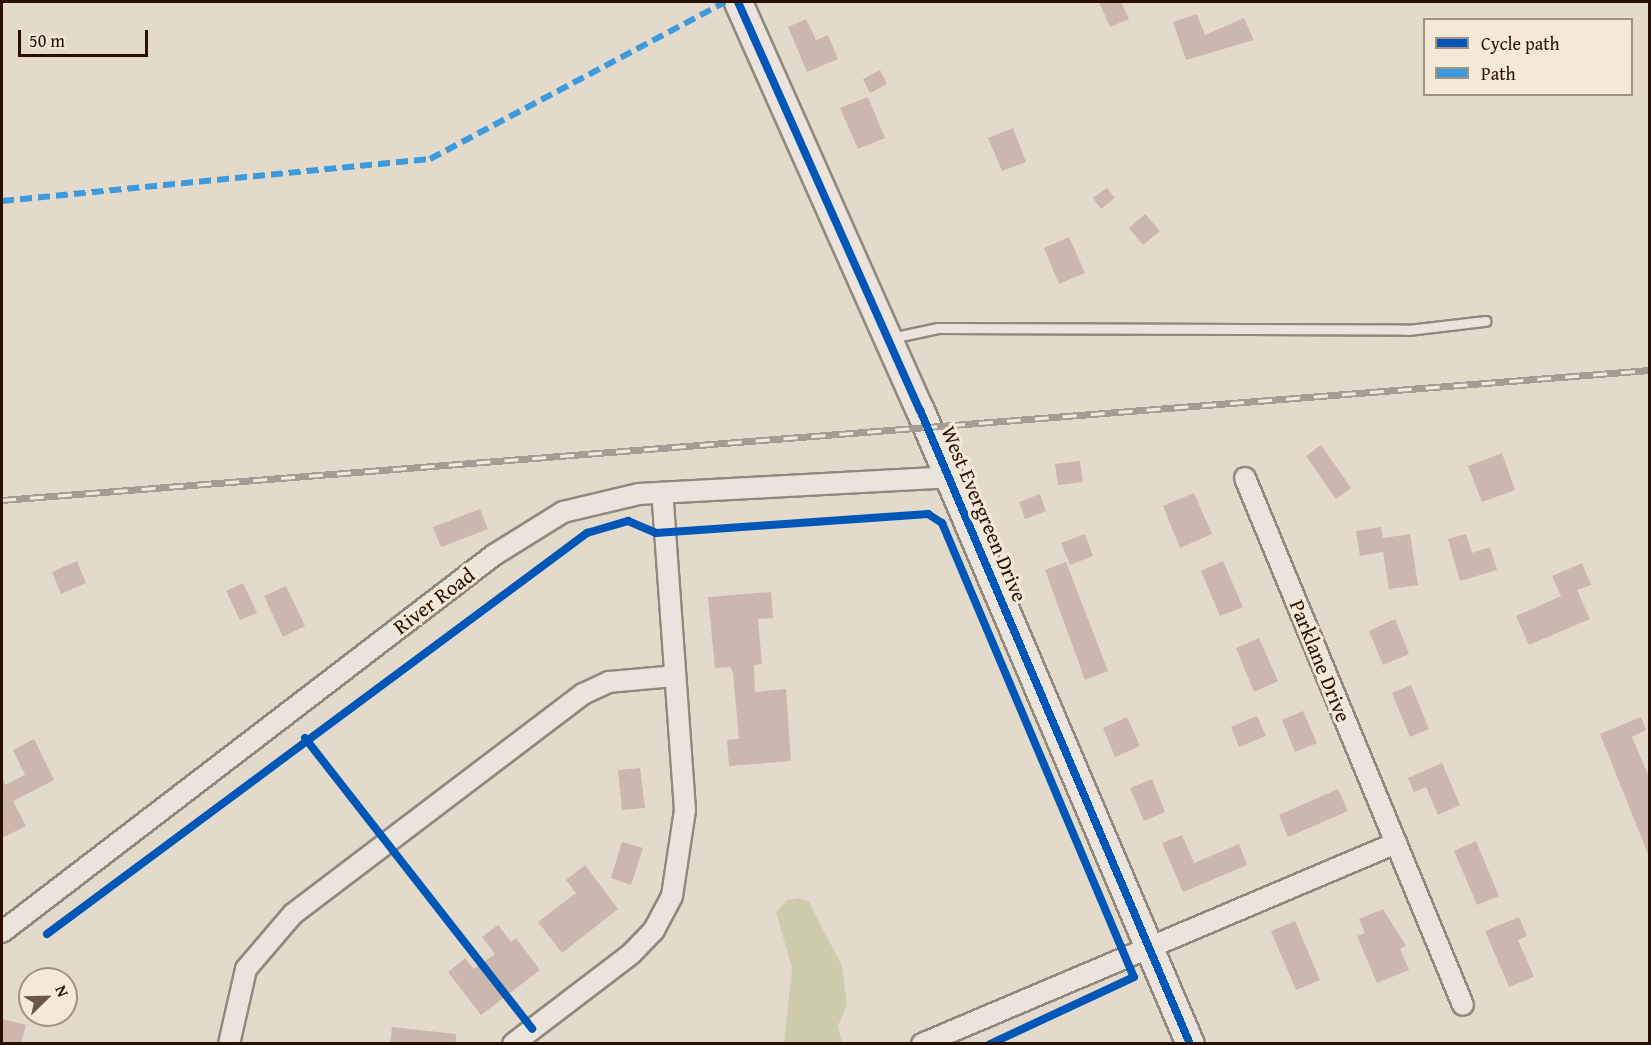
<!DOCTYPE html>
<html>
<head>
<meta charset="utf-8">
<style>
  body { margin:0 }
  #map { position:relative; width:1651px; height:1045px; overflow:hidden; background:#e4dacc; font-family:"Gentium Book Plus",serif }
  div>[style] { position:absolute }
  .green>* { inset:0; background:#ccccac }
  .building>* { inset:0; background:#cbb7ad }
  .roads { filter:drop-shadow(2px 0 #91887e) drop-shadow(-2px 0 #91887e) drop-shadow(0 2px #91887e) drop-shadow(0 -2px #91887e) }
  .lane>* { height:9px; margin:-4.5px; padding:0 4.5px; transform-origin:4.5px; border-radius:4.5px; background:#eae4dd }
  .street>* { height:20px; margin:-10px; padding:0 10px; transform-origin:10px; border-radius:10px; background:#eae4dd }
  .secondary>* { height:27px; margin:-13.5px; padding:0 13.5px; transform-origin:13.5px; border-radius:13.5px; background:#eae4dd }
  .rail>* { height:7px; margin-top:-3.5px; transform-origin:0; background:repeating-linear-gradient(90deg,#f4e8d7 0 14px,#a39d96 0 28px); box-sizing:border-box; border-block:2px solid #a39d96 }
  .quiet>* { height:6px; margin-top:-3px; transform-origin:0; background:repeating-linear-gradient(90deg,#3d9add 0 12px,transparent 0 18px) }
  .cycleway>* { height:8px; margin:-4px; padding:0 4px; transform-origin:4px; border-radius:4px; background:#0057b8 }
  span { translate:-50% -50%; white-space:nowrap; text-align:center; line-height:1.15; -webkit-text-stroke:6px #f4e8d7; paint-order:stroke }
  .street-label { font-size:21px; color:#281102 }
  .frame { position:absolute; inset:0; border:3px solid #281102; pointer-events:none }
  .legend { position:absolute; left:1423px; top:18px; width:210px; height:78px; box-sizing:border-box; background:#f4e8d7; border:2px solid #a29282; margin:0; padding:8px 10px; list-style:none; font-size:18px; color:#281102 }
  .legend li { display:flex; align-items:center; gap:12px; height:30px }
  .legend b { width:30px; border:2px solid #a29282 }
  .north { position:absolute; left:18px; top:967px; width:60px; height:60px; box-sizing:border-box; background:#f4e8d7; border:2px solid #a29282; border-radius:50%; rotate:67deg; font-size:16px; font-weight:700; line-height:24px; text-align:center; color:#281102 }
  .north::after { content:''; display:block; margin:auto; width:21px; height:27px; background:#6a5749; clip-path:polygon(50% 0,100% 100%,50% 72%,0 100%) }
  .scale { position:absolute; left:18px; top:30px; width:130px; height:27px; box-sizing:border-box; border:3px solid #281102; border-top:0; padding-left:8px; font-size:18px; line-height:21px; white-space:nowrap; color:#281102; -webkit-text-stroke:4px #f4e8d7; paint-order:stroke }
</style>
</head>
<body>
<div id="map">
  <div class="green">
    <div style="clip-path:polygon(800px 898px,809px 902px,842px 966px,847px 1004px,838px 1026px,842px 1043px,784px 1043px,792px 968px,776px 912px,787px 900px)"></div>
  </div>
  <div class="building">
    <div style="clip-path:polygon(1099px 2px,1121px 2px,1129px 19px,1110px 27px)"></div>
    <div style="clip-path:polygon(1197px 14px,1205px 35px,1244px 18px,1254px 40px,1186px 60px,1173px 22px)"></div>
    <div style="clip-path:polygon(806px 19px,816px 40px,828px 35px,838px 59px,807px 72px,788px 27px)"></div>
    <div style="clip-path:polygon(880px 70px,887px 84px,870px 93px,863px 79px)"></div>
    <div style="clip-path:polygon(868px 97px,885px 138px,858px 149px,840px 108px)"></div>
    <div style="clip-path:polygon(1013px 128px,1026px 162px,1002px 171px,988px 138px)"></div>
    <div style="clip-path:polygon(1107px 188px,1115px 198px,1101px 209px,1093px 198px)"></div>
    <div style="clip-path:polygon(1145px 214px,1160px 231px,1143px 245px,1129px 228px)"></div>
    <div style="clip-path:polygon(1069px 237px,1085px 273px,1059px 284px,1044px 248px)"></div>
    <div style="clip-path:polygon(1321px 445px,1351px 488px,1336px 499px,1306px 456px)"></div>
    <div style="clip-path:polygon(1502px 453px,1515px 490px,1482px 502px,1468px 466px)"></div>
    <div style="clip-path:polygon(1080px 461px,1083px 482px,1058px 485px,1055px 464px)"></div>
    <div style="clip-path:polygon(1194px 493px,1212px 534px,1180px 548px,1163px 506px)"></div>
    <div style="clip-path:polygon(1040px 494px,1046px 511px,1025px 519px,1019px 502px)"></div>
    <div style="clip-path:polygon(480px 509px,488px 529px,441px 547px,433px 527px)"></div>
    <div style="clip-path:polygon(1381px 527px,1383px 538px,1410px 534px,1418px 585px,1389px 589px,1383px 552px,1360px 556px,1356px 531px)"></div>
    <div style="clip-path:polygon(1085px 534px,1093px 556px,1070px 565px,1061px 543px)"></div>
    <div style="clip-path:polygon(1466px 534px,1472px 553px,1490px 547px,1497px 570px,1460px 581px,1448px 539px)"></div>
    <div style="clip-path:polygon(77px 561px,86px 583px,61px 594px,52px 572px)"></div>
    <div style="clip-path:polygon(1223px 561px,1243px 607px,1220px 616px,1201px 571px)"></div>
    <div style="clip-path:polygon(1066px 562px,1108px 671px,1085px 680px,1045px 570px)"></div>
    <div style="clip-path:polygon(1582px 563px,1591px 585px,1577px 590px,1590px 619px,1529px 645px,1516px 616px,1561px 596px,1552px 576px)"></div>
    <div style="clip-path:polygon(243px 583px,257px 613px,240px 620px,226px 591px)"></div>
    <div style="clip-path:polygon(286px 586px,305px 626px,283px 637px,264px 596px)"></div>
    <div style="clip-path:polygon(771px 592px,773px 618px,758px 619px,762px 664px,754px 665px,755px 692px,786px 689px,791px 761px,729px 766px,727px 740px,739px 739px,733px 673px,730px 667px,715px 668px,708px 597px)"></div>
    <div style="clip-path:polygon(1395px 619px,1409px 654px,1383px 665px,1369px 631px)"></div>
    <div style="clip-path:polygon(1259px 638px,1278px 681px,1254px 692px,1236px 648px)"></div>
    <div style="clip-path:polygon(1411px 685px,1429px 729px,1410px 737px,1392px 693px)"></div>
    <div style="clip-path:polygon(1303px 711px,1317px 743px,1295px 752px,1282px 720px)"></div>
    <div style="clip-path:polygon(1257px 716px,1266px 736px,1239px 747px,1231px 727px)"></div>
    <div style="clip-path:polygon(1127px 717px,1140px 746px,1115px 757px,1103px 728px)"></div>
    <div style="clip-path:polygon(1641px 717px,1646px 730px,1632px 737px,1650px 779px,1650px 859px,1600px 734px)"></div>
    <div style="clip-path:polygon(34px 739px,54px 780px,13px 801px,26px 826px,2px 838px,2px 777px,5px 785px,25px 775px,13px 750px)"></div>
    <div style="clip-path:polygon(1442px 763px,1460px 805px,1438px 815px,1426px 787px,1414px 792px,1408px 778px)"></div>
    <div style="clip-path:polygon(640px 768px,645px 808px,622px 810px,618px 770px)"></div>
    <div style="clip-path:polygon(1152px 779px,1165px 812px,1144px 821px,1130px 788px)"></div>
    <div style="clip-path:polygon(1338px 789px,1348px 811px,1288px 837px,1279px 815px)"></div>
    <div style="clip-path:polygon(1182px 835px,1194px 863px,1239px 844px,1247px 865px,1183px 892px,1162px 843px)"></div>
    <div style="clip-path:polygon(1476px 841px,1499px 896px,1477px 905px,1454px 851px)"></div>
    <div style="clip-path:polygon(622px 842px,643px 848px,631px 885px,611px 878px)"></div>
    <div style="clip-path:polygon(585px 865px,618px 909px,562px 953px,538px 922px,576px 893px,566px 880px)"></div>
    <div style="clip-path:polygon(1383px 909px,1406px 946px,1400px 949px,1409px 970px,1377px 983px,1357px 936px,1365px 933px,1359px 919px)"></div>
    <div style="clip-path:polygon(1519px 917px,1527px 936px,1518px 940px,1534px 977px,1509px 987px,1485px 931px)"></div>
    <div style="clip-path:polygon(1295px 921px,1320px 980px,1296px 990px,1271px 931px)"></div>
    <div style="clip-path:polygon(498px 925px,511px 942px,516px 938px,540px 970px,481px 1015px,448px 972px,465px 958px,474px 969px,495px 954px,482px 937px)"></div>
    <div style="clip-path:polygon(2px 1019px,26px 1025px,21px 1044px,2px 1044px)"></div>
    <div style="clip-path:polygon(392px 1027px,456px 1034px,456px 1044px,390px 1044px)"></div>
  </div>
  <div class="roads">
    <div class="lane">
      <div style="left:891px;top:338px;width:48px;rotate:-12deg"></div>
      <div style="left:938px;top:328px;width:470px;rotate:0.2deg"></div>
      <div style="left:1408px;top:330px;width:78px;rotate:-6.7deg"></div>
    </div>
    <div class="street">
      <div style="left:1245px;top:478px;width:570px;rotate:67.53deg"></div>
      <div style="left:2px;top:932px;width:620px;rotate:-37.46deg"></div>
      <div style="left:494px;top:555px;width:81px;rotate:-31.9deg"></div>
      <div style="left:563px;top:512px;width:78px;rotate:-13.3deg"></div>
      <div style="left:639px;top:494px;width:310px;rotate:-3.1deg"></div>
      <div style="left:229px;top:1044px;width:77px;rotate:-77.2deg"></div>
      <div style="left:246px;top:969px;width:72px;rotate:-49.5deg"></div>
      <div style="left:293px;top:914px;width:364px;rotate:-37.2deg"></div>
      <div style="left:583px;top:694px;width:29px;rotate:-25deg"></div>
      <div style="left:609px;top:682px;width:66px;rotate:-5.2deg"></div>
      <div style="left:513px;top:1044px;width:148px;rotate:-37.3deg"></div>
      <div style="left:631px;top:954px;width:33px;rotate:-46deg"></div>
      <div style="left:654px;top:930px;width:38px;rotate:-62deg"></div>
      <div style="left:672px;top:896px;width:87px;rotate:-81.4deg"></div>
      <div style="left:685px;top:810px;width:318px;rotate:-94.1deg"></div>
      <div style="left:922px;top:1044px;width:515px;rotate:-22.98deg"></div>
    </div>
    <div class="secondary">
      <div style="left:738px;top:2px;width:447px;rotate:66deg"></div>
      <div style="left:920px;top:410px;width:689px;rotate:66.93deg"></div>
    </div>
  </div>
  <div class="rail">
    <div style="left:2px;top:500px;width:1653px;rotate:-4.51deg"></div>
  </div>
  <div class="quiet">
    <div style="left:2px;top:201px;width:430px;rotate:-5.6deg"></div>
    <div style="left:430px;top:159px;width:334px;rotate:-28deg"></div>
  </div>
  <div class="cycleway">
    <div style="left:738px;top:2px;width:447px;rotate:66deg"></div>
    <div style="left:920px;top:410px;width:689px;rotate:66.93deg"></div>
    <div style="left:305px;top:738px;width:369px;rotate:52deg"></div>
    <div style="left:47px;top:934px;width:673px;rotate:-36.6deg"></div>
    <div style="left:587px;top:533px;width:43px;rotate:-16.3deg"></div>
    <div style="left:628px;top:521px;width:30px;rotate:23deg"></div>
    <div style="left:656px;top:533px;width:273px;rotate:-4deg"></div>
    <div style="left:928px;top:514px;width:17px;rotate:33deg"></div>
    <div style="left:942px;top:523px;width:493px;rotate:67.1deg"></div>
    <div style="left:1134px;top:977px;width:159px;rotate:155deg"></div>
  </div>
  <div class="street-label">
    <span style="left:984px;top:514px;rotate:67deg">West Evergreen Drive</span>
    <span style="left:434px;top:601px;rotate:-37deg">River Road</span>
    <span style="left:1320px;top:661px;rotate:68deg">Parklane Drive</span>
  </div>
  <div class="frame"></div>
  <ul class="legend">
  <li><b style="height:8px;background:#0057b8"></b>Cycle path</li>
  <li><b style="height:8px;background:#3d9add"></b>Path</li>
  </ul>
  <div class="north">N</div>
  <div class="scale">50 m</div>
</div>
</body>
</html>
